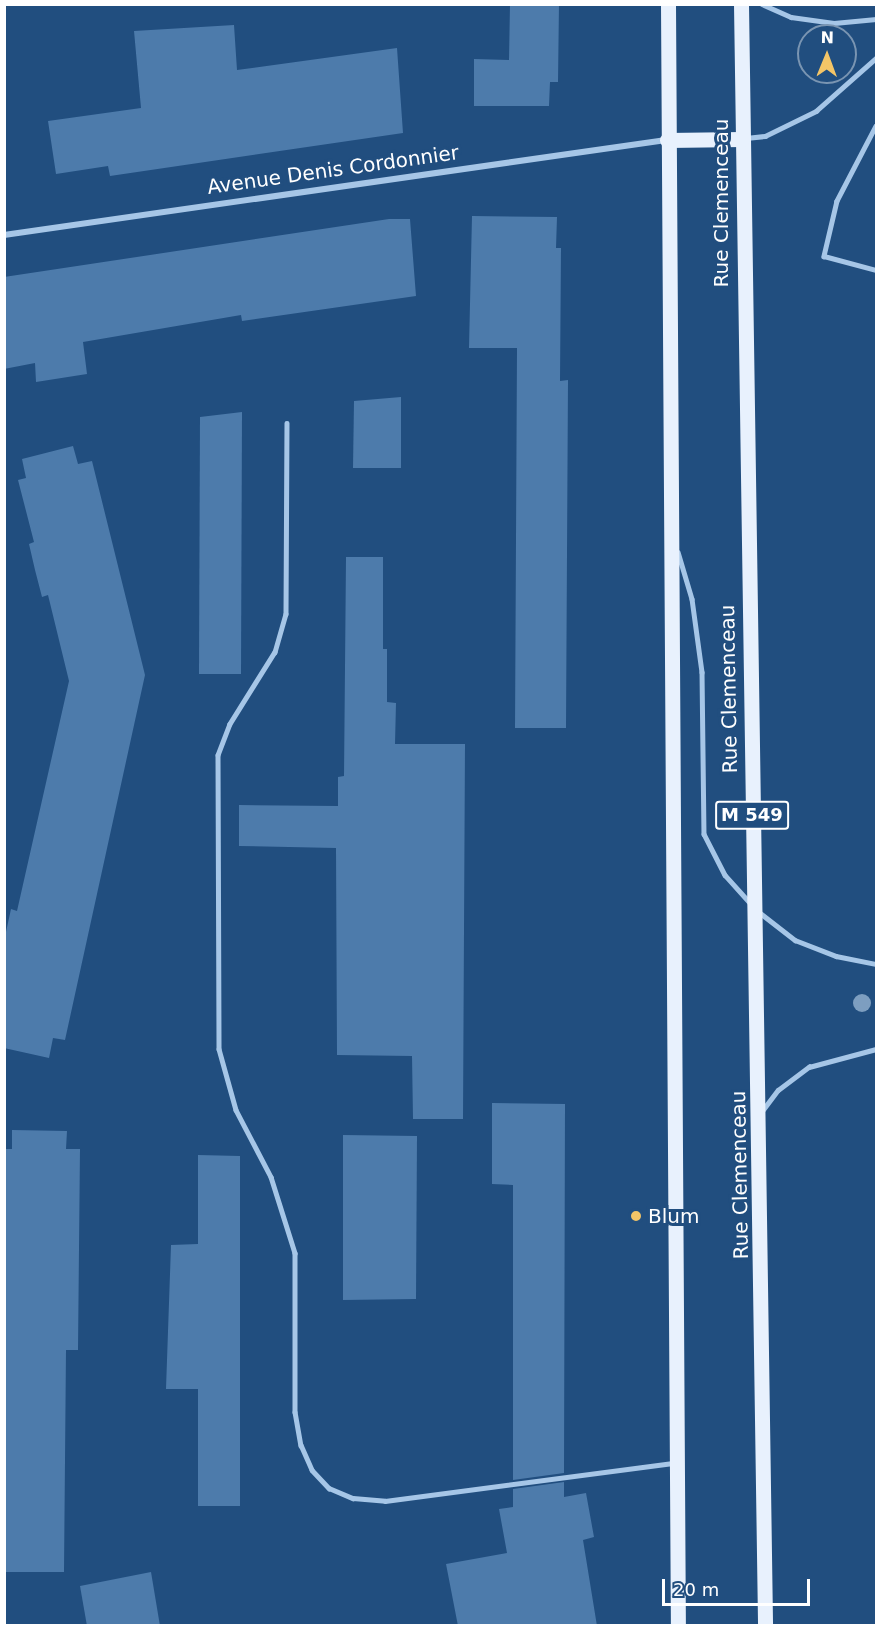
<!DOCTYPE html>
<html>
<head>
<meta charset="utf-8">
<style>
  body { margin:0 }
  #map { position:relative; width:881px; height:1630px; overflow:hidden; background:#214e7f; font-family:"DejaVu Sans",sans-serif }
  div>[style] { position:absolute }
  .building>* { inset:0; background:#4d7bab }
  .lane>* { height:4.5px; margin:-2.25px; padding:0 2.25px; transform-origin:2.25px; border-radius:2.25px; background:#a6c6e7 }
  .street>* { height:6px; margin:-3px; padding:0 3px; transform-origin:3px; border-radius:3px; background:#a6c6e7 }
  .primary>* { height:15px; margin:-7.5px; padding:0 7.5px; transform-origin:7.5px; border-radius:7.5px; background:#e8f1fd }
  .trees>* { width:18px; height:18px; margin:-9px; border-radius:50%; background:#7d9ec0 }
  .dots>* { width:16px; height:16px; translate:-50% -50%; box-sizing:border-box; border:3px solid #214e7f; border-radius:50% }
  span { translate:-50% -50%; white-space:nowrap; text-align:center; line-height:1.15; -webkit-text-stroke:6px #214e7f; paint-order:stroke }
  .shield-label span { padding:2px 4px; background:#214e7f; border:2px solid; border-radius:4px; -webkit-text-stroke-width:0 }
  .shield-label { font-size:18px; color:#fff; font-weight:700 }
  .street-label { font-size:20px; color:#fff }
  .poi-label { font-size:20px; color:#fff }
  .left { translate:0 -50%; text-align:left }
  .frame { position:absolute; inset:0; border:6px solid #fff; pointer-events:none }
  .north { position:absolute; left:797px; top:24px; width:60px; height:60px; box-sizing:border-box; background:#214e7f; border:2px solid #7a95b2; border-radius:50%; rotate:1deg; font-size:16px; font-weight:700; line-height:24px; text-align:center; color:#fff }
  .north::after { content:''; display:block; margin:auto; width:21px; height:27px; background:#f4c567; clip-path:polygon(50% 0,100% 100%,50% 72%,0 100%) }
  .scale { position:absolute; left:662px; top:1579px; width:148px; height:27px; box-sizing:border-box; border:3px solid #fff; border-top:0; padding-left:8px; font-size:18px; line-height:21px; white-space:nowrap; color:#fff; -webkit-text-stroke:4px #214e7f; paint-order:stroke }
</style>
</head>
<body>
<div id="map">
  <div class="building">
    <div style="clip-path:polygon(510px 4px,559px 4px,558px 82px,550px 82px,549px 106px,474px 106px,474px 59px,509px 60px)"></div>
    <div style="clip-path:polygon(234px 25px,237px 70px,397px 48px,403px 133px,110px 176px,108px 166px,56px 174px,48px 121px,141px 108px,134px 31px)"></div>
    <div style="clip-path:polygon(472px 216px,557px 217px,556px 248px,561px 248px,560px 381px,568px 380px,566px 728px,515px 728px,517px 348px,469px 348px)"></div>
    <div style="clip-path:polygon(389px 219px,410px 219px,416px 296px,242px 321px,241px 315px,83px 342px,87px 374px,36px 382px,35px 363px,4px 369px,4px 277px)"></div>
    <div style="clip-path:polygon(401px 397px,401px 468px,353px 468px,354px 401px)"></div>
    <div style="clip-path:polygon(242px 412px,241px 674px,199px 674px,200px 417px)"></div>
    <div style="clip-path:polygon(73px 446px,78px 464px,92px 461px,145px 675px,65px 1040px,53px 1038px,49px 1058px,4px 1048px,4px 941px,11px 909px,17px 911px,69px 681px,48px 595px,42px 597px,35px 570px,29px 544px,34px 542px,18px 480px,26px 478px,22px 459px)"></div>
    <div style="clip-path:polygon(346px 557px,383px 557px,383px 649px,387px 649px,387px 702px,396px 703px,395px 744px,465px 744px,463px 1119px,413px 1119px,412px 1056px,337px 1055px,336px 848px,239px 846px,239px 805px,338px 806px,338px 777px,344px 776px)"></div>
    <div style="clip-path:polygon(492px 1103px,565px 1104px,564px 1473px,513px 1480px,513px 1185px,492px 1184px)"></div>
    <div style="clip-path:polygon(12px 1130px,67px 1131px,66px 1149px,80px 1149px,78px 1350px,66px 1350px,64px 1572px,4px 1572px,4px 1149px,12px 1149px)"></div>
    <div style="clip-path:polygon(343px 1135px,417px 1136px,416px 1299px,343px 1300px)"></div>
    <div style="clip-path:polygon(198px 1155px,240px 1156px,240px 1506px,198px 1506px,198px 1389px,166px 1389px,171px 1245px,198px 1244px)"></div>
    <div style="clip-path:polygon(564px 1482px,564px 1497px,586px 1493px,594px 1537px,583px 1540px,597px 1626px,458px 1626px,446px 1564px,507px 1553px,499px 1509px,513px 1507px,513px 1489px)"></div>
    <div style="clip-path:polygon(151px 1572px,160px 1626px,87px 1626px,80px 1586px)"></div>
  </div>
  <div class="lane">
    <div style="left:762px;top:4px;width:32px;rotate:24deg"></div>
    <div style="left:791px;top:17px;width:43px;rotate:7.9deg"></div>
    <div style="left:834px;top:23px;width:42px;rotate:-5.4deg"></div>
    <div style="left:876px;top:126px;width:85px;rotate:117.5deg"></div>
    <div style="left:837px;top:201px;width:57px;rotate:103.3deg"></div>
    <div style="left:824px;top:256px;width:54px;rotate:15.1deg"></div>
    <div style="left:746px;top:138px;width:19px;rotate:-6deg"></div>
    <div style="left:765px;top:136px;width:57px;rotate:-26.1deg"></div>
    <div style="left:816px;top:111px;width:80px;rotate:-41.5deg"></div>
    <div style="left:287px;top:423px;width:191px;rotate:90.3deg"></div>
    <div style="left:286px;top:614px;width:40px;rotate:106deg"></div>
    <div style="left:275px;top:652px;width:85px;rotate:122deg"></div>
    <div style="left:230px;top:724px;width:33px;rotate:111deg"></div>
    <div style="left:218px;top:755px;width:294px;rotate:89.8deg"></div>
    <div style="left:219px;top:1049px;width:63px;rotate:74.4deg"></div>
    <div style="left:236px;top:1110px;width:76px;rotate:62.4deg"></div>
    <div style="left:271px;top:1177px;width:80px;rotate:72.5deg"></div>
    <div style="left:295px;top:1253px;width:159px;rotate:90deg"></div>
    <div style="left:295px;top:1412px;width:34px;rotate:80deg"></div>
    <div style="left:301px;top:1445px;width:27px;rotate:66deg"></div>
    <div style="left:312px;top:1470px;width:25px;rotate:47deg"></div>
    <div style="left:329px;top:1488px;width:26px;rotate:23deg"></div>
    <div style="left:353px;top:1498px;width:32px;rotate:5deg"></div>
    <div style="left:385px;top:1501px;width:292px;rotate:-7.5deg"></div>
    <div style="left:678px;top:552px;width:49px;rotate:73.4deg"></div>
    <div style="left:692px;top:599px;width:74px;rotate:82.2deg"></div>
    <div style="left:702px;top:672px;width:162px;rotate:89.3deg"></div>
    <div style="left:704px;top:834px;width:46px;rotate:62.9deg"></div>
    <div style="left:725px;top:875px;width:39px;rotate:48deg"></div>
    <div style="left:759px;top:912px;width:46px;rotate:37.9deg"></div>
    <div style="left:795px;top:940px;width:44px;rotate:21.3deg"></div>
    <div style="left:836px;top:956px;width:41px;rotate:11.3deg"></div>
    <div style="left:762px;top:1111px;width:26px;rotate:-53deg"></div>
    <div style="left:778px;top:1090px;width:39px;rotate:-37deg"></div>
    <div style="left:809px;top:1067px;width:69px;rotate:-15deg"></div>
  </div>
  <div class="street">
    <div style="left:4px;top:235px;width:669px;rotate:-8.17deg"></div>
  </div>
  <div class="primary">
    <div style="left:668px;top:4px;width:1622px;rotate:89.65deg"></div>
    <div style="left:741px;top:4px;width:1622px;rotate:89.15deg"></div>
    <div style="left:667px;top:140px;width:75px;rotate:-0.8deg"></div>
  </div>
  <div class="trees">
    <div style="left:862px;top:1003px"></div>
  </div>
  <div class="dots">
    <div style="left:636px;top:1216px;background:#f4c567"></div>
  </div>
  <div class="shield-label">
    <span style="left:752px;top:815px">M 549</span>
  </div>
  <div class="street-label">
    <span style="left:333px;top:170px;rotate:-8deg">Avenue Denis Cordonnier</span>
    <span style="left:721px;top:203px;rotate:-90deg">Rue Clemenceau</span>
    <span style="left:729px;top:689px;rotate:-91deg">Rue Clemenceau</span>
    <span style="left:740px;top:1175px;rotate:-91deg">Rue Clemenceau</span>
  </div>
  <div class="poi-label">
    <span class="left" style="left:648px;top:1216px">Blum</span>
  </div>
  <div class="frame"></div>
  <div class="north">N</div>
  <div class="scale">20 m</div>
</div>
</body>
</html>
